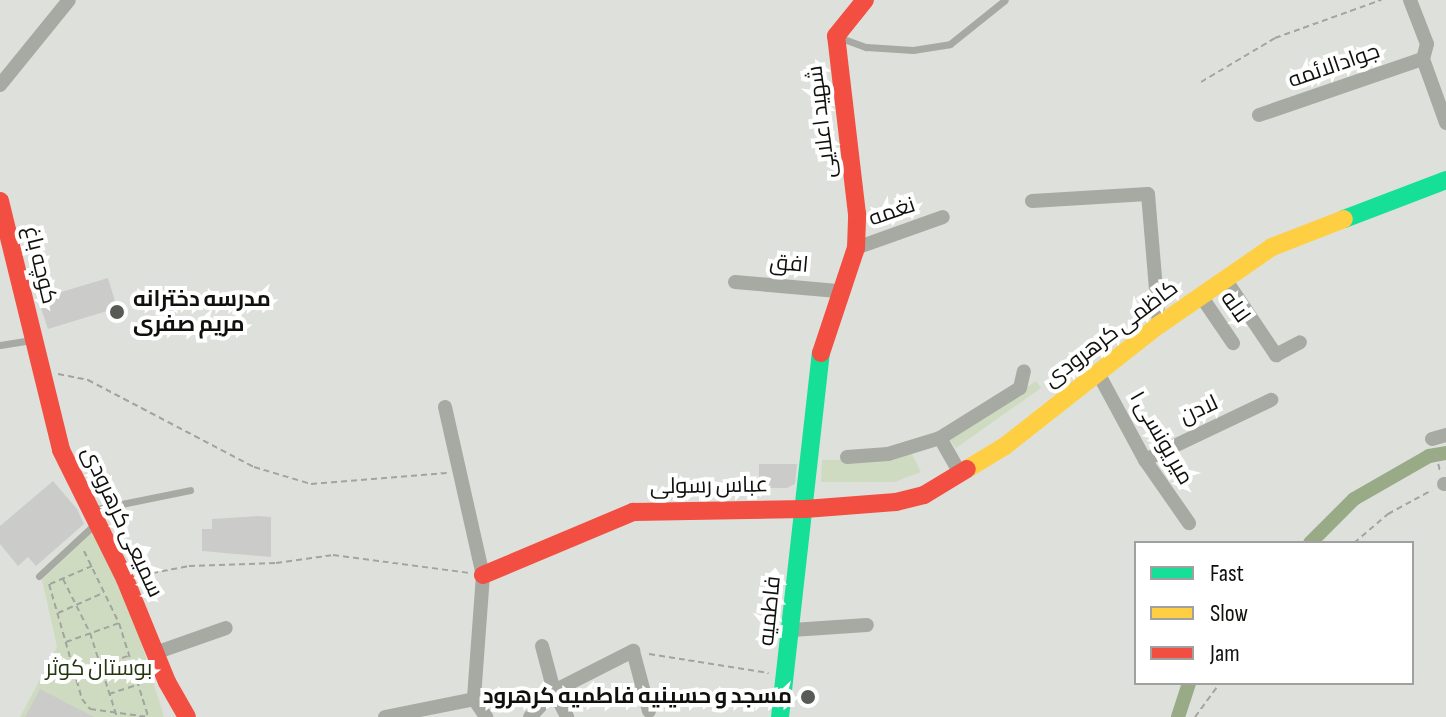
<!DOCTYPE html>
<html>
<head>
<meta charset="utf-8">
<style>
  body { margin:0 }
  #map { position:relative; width:1446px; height:717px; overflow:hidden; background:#dee1db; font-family:"Sofia Sans Condensed",Cairo,sans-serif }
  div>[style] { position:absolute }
  .green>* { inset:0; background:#cedbc0 }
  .canal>* { height:14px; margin:-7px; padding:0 7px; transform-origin:7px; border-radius:7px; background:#98aa86 }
  .building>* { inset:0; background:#cbcbca }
  .path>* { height:2px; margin-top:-1px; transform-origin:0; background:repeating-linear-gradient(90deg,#a2a59f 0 6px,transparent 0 10px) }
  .lane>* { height:7px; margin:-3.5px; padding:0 3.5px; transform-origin:3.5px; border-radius:3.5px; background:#a6aaa2 }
  .street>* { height:14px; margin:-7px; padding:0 7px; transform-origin:7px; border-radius:7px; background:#a6aaa2 }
  .fast>* { height:18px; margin:-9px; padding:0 9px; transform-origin:9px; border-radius:9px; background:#16e098 }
  .slow>* { height:18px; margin:-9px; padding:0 9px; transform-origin:9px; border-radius:9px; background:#ffcf43 }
  .jam>* { height:18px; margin:-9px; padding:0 9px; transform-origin:9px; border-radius:9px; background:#f24e42 }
  .dots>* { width:22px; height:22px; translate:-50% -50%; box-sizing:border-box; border:4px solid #fff; border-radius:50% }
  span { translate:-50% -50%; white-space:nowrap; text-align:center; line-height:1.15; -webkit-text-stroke:8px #fff; paint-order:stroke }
  .street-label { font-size:22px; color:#10110e }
  .poi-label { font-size:22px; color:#10110e; font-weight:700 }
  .left { translate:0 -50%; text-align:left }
  .right { translate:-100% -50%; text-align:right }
  .park-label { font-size:22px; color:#24350f }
  .legend { position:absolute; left:1134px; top:541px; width:280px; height:144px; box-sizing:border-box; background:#fff; border:2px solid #9fa09f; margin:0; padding:10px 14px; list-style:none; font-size:24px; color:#10110e }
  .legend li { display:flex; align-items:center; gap:16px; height:40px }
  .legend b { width:40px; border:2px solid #9fa09f }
</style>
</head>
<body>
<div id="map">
  <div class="green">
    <div style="clip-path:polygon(1036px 381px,1041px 388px,956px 448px,949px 439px)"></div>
    <div style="clip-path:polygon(912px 454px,921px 472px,895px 482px,821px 482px,822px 460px,886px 460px)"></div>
    <div style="clip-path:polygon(93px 531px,132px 612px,164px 717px,20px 717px,57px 647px,42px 580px)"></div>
  </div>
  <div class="canal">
    <div style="left:1310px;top:543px;width:62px;rotate:-45deg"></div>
    <div style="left:1354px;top:499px;width:86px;rotate:-29.8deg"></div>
    <div style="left:1429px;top:456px;width:17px;rotate:-10deg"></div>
    <div style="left:1178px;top:717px;width:36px;rotate:-72deg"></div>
  </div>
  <div class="building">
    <div style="clip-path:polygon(108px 278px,117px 308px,48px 329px,38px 299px)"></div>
    <div style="clip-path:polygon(759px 464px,797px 464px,795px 484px,787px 488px,759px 488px)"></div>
    <div style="clip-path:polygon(53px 481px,77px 509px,84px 524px,36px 566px,28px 557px,18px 566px,0 544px,0 526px)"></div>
    <div style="clip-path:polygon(258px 516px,271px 517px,271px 557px,202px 551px,202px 529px,212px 529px,212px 519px)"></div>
    <div style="clip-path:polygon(40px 689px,94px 717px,25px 717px)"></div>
  </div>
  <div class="path">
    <div style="left:1201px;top:82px;width:86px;rotate:-30.7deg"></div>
    <div style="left:1275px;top:38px;width:113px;rotate:-19.7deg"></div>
    <div style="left:58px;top:374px;width:31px;rotate:11deg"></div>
    <div style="left:88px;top:380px;width:187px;rotate:27.7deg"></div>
    <div style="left:254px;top:467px;width:59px;rotate:16.6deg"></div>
    <div style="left:311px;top:484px;width:136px;rotate:-4.6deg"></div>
    <div style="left:1436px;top:454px;width:17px;rotate:77deg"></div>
    <div style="left:1354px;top:543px;width:45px;rotate:-40.5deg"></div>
    <div style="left:1388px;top:514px;width:50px;rotate:-28.6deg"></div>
    <div style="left:84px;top:551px;width:80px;rotate:64.1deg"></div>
    <div style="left:119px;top:623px;width:97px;rotate:72.7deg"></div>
    <div style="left:142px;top:575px;width:48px;rotate:-10.8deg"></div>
    <div style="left:189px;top:566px;width:87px;rotate:-2deg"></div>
    <div style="left:276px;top:563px;width:58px;rotate:-8deg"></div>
    <div style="left:333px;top:555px;width:137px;rotate:7.5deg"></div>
    <div style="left:63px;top:579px;width:60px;rotate:63.4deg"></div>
    <div style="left:90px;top:633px;width:88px;rotate:72.2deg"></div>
    <div style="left:49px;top:584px;width:120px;rotate:74deg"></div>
    <div style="left:82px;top:699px;width:13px;rotate:51deg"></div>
    <div style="left:90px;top:709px;width:59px;rotate:7.9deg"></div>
    <div style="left:50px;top:584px;width:46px;rotate:-23.2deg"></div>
    <div style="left:58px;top:613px;width:49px;rotate:-24deg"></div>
    <div style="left:66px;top:642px;width:56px;rotate:-19.7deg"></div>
    <div style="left:649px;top:654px;width:121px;rotate:9deg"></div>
    <div style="left:74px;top:673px;width:57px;rotate:-17.5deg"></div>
    <div style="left:109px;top:694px;width:29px;rotate:-18deg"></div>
    <div style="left:1195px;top:717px;width:42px;rotate:-53.7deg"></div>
  </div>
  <div class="lane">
    <div style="left:838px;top:37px;width:30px;rotate:20deg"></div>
    <div style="left:866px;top:47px;width:47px;rotate:3.7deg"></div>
    <div style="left:913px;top:50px;width:37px;rotate:-9deg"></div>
    <div style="left:950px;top:44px;width:70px;rotate:-38.7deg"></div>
    <div style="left:0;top:345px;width:32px;rotate:-9deg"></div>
    <div style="left:92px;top:510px;width:100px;rotate:-11.5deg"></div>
    <div style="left:39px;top:576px;width:76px;rotate:-42.9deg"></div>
  </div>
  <div class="street">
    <div style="left:1410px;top:0;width:47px;rotate:68.9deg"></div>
    <div style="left:1427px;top:44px;width:16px;rotate:105deg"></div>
    <div style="left:1423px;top:59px;width:68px;rotate:70.2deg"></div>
    <div style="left:0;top:85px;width:109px;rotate:-50.9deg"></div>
    <div style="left:1259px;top:115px;width:173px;rotate:-18.9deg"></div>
    <div style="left:1032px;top:201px;width:116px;rotate:-3.5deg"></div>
    <div style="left:1148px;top:194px;width:131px;rotate:85.2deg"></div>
    <div style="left:856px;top:248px;width:92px;rotate:-19.6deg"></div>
    <div style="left:1225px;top:279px;width:92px;rotate:56.1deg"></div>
    <div style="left:1276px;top:355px;width:27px;rotate:-28deg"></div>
    <div style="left:735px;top:282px;width:103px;rotate:5deg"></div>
    <div style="left:1201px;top:296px;width:57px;rotate:55.8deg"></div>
    <div style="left:1098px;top:373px;width:99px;rotate:61.6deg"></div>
    <div style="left:1145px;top:460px;width:77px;rotate:55.1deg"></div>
    <div style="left:445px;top:407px;width:172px;rotate:77.3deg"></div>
    <div style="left:483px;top:575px;width:124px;rotate:94.2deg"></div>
    <div style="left:474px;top:699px;width:22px;rotate:56deg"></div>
    <div style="left:940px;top:438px;width:40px;rotate:60.3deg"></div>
    <div style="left:1432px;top:439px;width:15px;rotate:-16deg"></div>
    <div style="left:847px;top:457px;width:41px;rotate:-4.2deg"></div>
    <div style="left:888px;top:454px;width:54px;rotate:-17.1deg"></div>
    <div style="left:940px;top:438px;width:94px;rotate:-32deg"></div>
    <div style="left:1020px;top:388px;width:17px;rotate:-77deg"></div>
    <div style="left:1145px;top:460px;width:140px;rotate:-25.5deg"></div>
    <div style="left:1444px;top:484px;width:2px"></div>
    <div style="left:792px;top:630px;width:75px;rotate:-3.8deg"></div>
    <div style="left:542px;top:646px;width:47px;rotate:75.1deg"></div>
    <div style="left:554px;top:691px;width:29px;rotate:63deg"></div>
    <div style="left:155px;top:653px;width:75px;rotate:-19.4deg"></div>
    <div style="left:385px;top:717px;width:91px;rotate:-11.4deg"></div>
    <div style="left:530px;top:717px;width:35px;rotate:-47deg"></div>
    <div style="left:554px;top:691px;width:89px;rotate:-26.9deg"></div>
    <div style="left:633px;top:651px;width:62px;rotate:75.1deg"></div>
  </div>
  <div class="fast">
    <div style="left:1344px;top:219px;width:109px;rotate:-20.9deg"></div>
    <div style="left:780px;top:717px;width:366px;rotate:-83.6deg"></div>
  </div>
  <div class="slow">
    <div style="left:967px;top:469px;width:44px;rotate:-31.2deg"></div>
    <div style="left:1005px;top:446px;width:196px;rotate:-38.2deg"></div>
    <div style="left:1159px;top:325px;width:137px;rotate:-34.6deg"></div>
    <div style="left:1272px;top:247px;width:77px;rotate:-21.3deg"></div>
  </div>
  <div class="jam">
    <div style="left:0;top:201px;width:256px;rotate:76.2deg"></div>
    <div style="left:61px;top:450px;width:144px;rotate:63.6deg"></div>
    <div style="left:125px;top:579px;width:111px;rotate:67.8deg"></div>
    <div style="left:167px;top:682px;width:40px;rotate:60.3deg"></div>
    <div style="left:821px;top:353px;width:111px;rotate:-71.6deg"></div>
    <div style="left:856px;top:248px;width:34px;rotate:-88deg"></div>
    <div style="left:857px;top:214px;width:179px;rotate:-96.7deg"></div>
    <div style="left:836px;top:36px;width:46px;rotate:-51.1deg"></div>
    <div style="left:483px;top:575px;width:163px;rotate:-22.8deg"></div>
    <div style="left:633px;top:512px;width:172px;rotate:-1deg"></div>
    <div style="left:805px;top:509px;width:91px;rotate:-4.4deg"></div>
    <div style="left:896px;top:502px;width:29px;rotate:-14deg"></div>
    <div style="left:924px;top:495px;width:50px;rotate:-31.2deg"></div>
  </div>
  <div class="dots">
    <div style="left:117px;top:312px;background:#585a56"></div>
    <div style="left:808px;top:697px;background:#585a56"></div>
  </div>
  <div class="street-label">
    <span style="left:1334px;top:66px;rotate:-19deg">جوادالائمه</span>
    <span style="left:822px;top:122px;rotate:-97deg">شهید اعلایی</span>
    <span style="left:892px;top:212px;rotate:-19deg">نغمه</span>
    <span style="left:789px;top:264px;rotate:5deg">افق</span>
    <span style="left:40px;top:265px;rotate:76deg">کوچه باغ</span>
    <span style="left:1235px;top:307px;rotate:55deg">لاله</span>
    <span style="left:1111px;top:334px;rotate:-37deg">کاظمی کرهرودی</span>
    <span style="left:1199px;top:410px;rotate:-25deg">لادن</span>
    <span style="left:1161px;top:438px;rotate:60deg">میر یونسی ۱</span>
    <span style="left:709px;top:486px;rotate:-1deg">عباس رسولی</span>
    <span style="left:122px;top:522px;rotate:65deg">سمیعی کرهرودی</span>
    <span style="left:770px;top:611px;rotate:-84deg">فاطمیه</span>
  </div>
  <div class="poi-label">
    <span class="left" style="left:133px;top:312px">مدرسه دخترانه<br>مریم صفری</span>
    <span class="right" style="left:792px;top:697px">مسجد و حسینیه فاطمیه کرهرود</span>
  </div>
  <div class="park-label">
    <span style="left:99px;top:669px">بوستان کوثر</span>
  </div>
  <ul class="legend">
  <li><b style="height:10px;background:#16e098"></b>Fast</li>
  <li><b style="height:10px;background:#ffcf43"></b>Slow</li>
  <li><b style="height:10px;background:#f24e42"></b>Jam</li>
  </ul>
</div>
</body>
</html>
